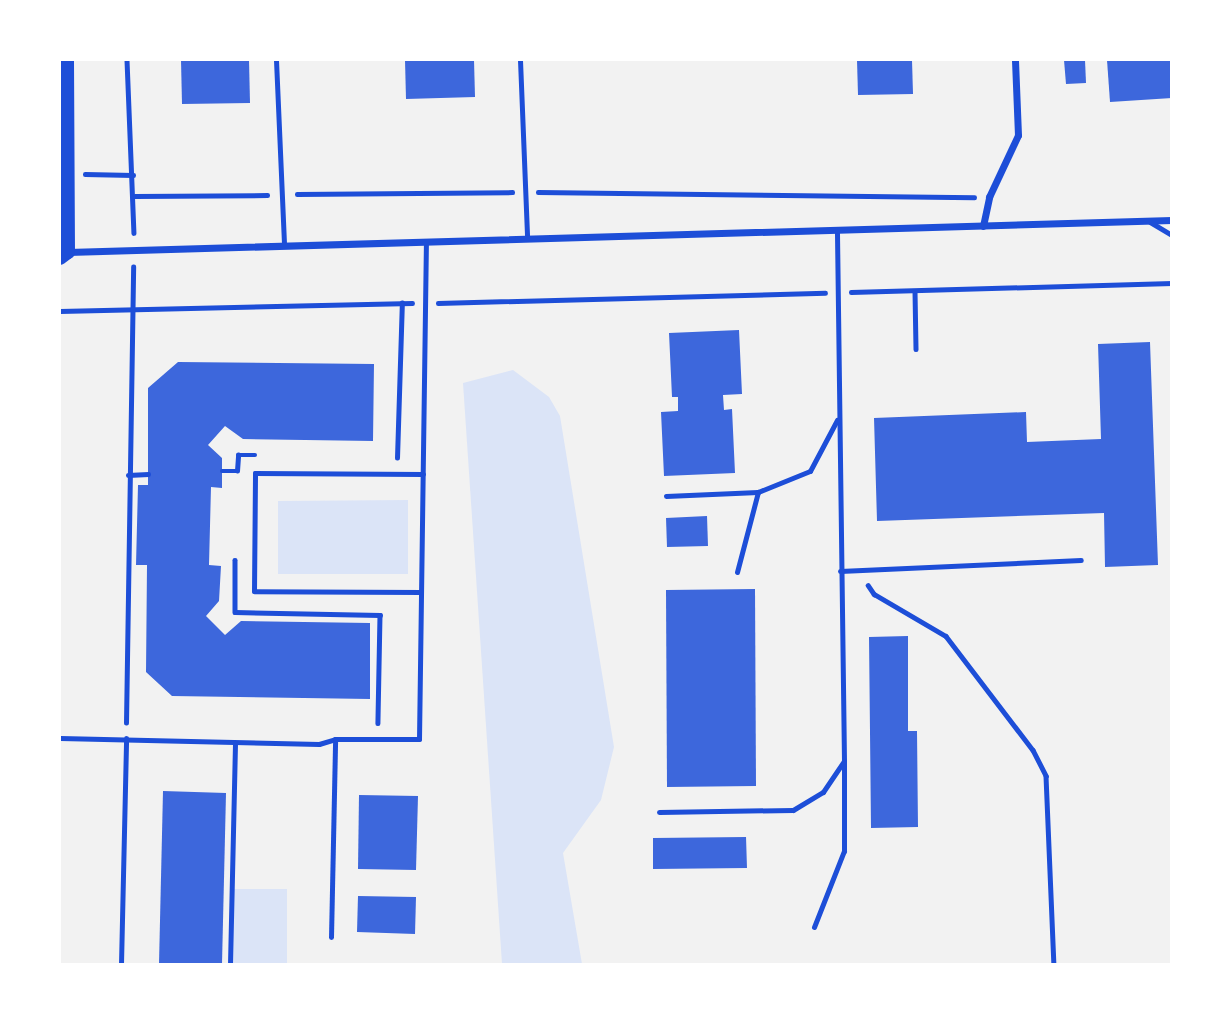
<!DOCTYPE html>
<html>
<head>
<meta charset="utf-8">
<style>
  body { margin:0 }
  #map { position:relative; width:1231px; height:1024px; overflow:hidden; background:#f2f2f2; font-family:"Times New Roman",serif }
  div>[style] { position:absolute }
  .green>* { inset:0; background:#dbe4f7 }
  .building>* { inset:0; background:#3d67dc }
  .path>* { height:4.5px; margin:-2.25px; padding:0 2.25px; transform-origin:2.25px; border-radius:2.25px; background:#1d4ed8 }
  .service>* { height:5px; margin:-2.5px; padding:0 2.5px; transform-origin:2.5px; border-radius:2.5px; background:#1d4ed8 }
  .minor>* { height:7px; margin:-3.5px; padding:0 3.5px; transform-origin:3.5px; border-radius:3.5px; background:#1d4ed8 }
  .secondary>* { height:14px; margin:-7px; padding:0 7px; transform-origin:7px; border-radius:7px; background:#1d4ed8 }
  span { translate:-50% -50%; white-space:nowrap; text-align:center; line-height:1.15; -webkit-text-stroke:6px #fff; paint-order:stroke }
  .frame { position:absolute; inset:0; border:61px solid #fff; pointer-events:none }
</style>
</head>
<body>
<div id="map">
  <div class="green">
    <div style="clip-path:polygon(513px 370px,549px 397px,560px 416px,614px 747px,601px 800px,563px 853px,582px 964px,502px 964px,463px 383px)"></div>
    <div style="clip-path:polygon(408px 500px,408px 574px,278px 574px,278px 501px)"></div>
    <div style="clip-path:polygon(231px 889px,287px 889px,287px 964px,230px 964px)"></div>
  </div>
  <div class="building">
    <div style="clip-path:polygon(181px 60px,249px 60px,250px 103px,182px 104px)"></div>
    <div style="clip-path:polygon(405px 60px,474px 60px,475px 97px,406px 99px)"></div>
    <div style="clip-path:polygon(857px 60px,912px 60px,913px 94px,858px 95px)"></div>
    <div style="clip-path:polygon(1064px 60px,1085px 60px,1086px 83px,1066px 84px)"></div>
    <div style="clip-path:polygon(1107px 60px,1172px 60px,1172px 98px,1110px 102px)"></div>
    <div style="clip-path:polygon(739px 330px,742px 394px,723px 395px,724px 410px,732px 409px,735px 473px,664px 476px,661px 412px,678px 411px,678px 397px,672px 397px,669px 333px)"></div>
    <div style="clip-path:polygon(1150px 342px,1158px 565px,1105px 567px,1104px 513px,877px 521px,874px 418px,1026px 412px,1027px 442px,1101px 439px,1098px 344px)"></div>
    <div style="clip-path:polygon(178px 362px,374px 364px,373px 441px,243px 439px,225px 426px,208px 445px,222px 458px,222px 488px,211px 487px,209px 565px,221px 566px,219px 601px,206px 616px,225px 635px,241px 621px,370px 623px,370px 699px,172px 696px,146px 672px,147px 565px,136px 565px,138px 485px,148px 485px,148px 388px)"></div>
    <div style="clip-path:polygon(707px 516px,708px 546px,667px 547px,666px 518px)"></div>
    <div style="clip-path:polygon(755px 589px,756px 786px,667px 787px,666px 590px)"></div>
    <div style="clip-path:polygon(908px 636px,908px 731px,917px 731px,918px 827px,871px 828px,869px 637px)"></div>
    <div style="clip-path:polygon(163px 791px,226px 793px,222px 964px,159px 964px)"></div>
    <div style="clip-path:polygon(359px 795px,418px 796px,416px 870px,358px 869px)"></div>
    <div style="clip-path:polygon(746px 837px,747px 868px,653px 869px,653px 838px)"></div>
    <div style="clip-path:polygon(358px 896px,416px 897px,415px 934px,357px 932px)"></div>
  </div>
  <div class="path">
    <div style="left:127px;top:60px;width:173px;rotate:87.7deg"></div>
    <div style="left:85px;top:174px;width:48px;rotate:1.2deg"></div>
    <div style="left:538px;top:192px;width:436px;rotate:0.7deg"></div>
    <div style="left:297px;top:194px;width:215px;rotate:-0.5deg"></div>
    <div style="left:135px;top:196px;width:132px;rotate:-0.4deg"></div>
    <div style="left:915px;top:291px;width:58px;rotate:89deg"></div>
    <div style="left:851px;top:292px;width:321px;rotate:-1.6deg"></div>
    <div style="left:438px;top:303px;width:387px;rotate:-1.5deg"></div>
    <div style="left:60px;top:311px;width:352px;rotate:-1.3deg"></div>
    <div style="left:397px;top:458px;width:155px;rotate:-88.2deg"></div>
    <div style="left:222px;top:471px;width:15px"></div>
    <div style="left:237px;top:471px;width:16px;rotate:-86deg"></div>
    <div style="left:238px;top:455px;width:17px"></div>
    <div style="left:128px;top:475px;width:20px;rotate:-3deg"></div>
    <div style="left:235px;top:560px;width:52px;rotate:90deg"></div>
    <div style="left:235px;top:612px;width:145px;rotate:1.2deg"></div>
    <div style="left:380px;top:615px;width:108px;rotate:91.1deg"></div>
    <div style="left:868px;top:585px;width:11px;rotate:56deg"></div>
    <div style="left:874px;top:594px;width:83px;rotate:30.3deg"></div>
    <div style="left:946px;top:636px;width:143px;rotate:52.7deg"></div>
    <div style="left:1033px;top:750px;width:29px;rotate:63deg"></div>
    <div style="left:1046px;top:776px;width:188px;rotate:87.6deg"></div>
    <div style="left:126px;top:723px;width:456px;rotate:-89.1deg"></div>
  </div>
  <div class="service">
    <div style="left:276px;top:60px;width:185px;rotate:87.5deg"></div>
    <div style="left:520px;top:60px;width:177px;rotate:87.7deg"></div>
    <div style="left:1150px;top:222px;width:26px;rotate:31deg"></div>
    <div style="left:666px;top:496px;width:92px;rotate:-2.5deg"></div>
    <div style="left:758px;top:492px;width:56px;rotate:-22deg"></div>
    <div style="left:810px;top:471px;width:58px;rotate:-62.1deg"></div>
    <div style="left:840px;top:571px;width:241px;rotate:-2.6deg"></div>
    <div style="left:737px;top:572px;width:83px;rotate:-75.3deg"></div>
    <div style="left:421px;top:592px;width:167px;rotate:-179.7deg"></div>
    <div style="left:254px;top:591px;width:118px;rotate:-89.5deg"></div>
    <div style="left:255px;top:473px;width:168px;rotate:0.3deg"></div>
    <div style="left:60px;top:738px;width:259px;rotate:1.3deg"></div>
    <div style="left:319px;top:744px;width:17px;rotate:-17deg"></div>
    <div style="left:335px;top:739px;width:84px"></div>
    <div style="left:419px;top:739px;width:498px;rotate:-89.2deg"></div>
    <div style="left:659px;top:812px;width:134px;rotate:-0.9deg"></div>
    <div style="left:793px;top:810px;width:35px;rotate:-31deg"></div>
    <div style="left:823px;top:792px;width:37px;rotate:-56deg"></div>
    <div style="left:844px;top:761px;width:531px;rotate:-90.76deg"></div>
    <div style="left:814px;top:927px;width:82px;rotate:-68.5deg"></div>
    <div style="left:844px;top:851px;width:90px;rotate:-90deg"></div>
    <div style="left:331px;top:937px;width:198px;rotate:-88.8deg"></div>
    <div style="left:121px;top:964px;width:226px;rotate:-88.7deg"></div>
    <div style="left:230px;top:964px;width:221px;rotate:-88.7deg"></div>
  </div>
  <div class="minor">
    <div style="left:983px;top:226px;width:30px;rotate:-78deg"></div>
    <div style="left:989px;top:197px;width:68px;rotate:-64.9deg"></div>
    <div style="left:1018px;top:135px;width:75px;rotate:-92.3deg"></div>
    <div style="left:68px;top:252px;width:1104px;rotate:-1.66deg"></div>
  </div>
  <div class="secondary">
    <div style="left:60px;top:258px;width:10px;rotate:-37deg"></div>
    <div style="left:68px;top:252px;width:192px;rotate:-90.3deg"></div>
  </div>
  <div class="frame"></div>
</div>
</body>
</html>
